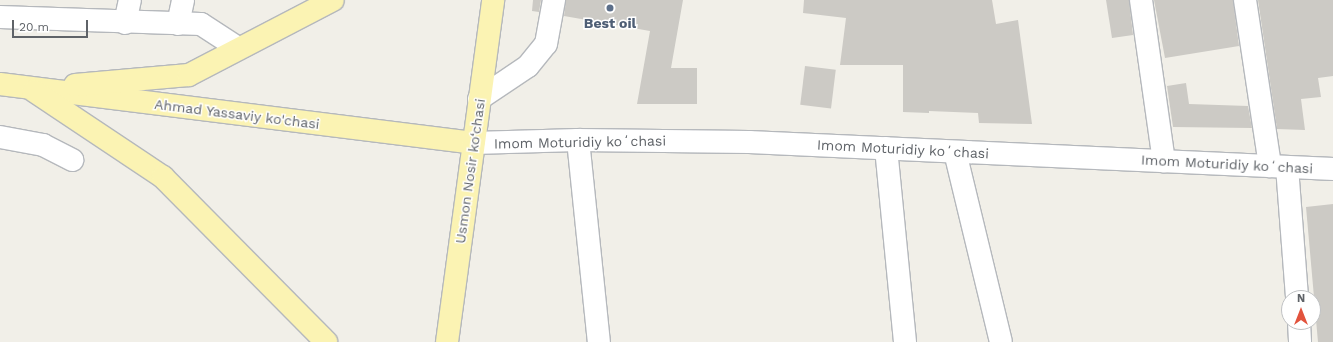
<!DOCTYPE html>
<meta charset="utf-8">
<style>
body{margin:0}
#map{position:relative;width:1333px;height:342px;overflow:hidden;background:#f1efe8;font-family:"Work Sans",sans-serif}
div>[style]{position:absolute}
.building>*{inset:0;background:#cccac5;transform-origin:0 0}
.roads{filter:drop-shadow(1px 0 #b5b8bc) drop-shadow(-1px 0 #b5b8bc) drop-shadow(0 1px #b5b8bc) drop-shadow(0 -1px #b5b8bc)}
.minor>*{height:22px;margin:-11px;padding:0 11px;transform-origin:11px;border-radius:11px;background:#fff}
.major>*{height:22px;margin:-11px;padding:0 11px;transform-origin:11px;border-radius:11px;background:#fbf3b3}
.dots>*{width:11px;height:11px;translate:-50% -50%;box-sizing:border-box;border:2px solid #fff;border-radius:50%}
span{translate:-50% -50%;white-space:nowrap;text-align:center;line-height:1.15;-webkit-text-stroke:3px #fff;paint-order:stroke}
.service-label{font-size:14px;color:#4e5e75;font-weight:700}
.street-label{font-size:14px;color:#5f6368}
.north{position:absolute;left:1281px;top:290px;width:40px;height:40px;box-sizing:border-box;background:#fff;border:1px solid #bfc1c3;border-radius:50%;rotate:0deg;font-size:11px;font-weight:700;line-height:16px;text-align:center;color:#5f6368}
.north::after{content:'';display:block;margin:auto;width:14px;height:18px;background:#e2533d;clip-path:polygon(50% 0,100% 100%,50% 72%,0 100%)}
.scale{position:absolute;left:12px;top:20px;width:76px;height:18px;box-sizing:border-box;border:2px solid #5f6368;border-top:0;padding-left:5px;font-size:12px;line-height:14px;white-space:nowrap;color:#5f6368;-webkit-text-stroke:3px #fff;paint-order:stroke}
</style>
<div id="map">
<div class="building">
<i style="clip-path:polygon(533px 0,541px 0,539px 12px,532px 11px)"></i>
<i style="clip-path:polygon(566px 0,683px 0,671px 68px,697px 68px,697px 104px,637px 104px,650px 31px,564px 16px)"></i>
<i style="clip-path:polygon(804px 0,992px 0,996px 24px,1018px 20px,1032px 124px,979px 123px,978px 113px,929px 111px,929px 113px,903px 112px,903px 65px,840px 65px,846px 18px,803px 13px)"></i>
<i style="clip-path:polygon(1106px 0,1129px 0,1133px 35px,1112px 38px)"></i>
<i style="clip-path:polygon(1154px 0,1233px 0,1239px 46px,1165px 58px)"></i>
<i style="clip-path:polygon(1258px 0,1333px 0,1333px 76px,1318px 78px,1321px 97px,1301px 99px,1305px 130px,1277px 129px)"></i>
<i style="left:805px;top:66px;width:31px;height:39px;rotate:7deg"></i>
<i style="clip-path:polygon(1186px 83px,1189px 104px,1248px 106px,1252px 128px,1173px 127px,1167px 86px)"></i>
<i style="clip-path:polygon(1333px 204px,1333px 342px,1318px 342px,1306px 207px)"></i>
</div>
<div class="roads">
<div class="minor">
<i style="left:1141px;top:0;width:163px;rotate:81.9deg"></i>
<i style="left:1245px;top:0;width:168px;rotate:81.4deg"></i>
<i style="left:0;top:17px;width:201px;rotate:2deg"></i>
<i style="left:201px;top:24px;width:44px;rotate:33deg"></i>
<i style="left:125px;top:23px;width:24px;rotate:-78deg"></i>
<i style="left:178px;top:24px;width:25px;rotate:-78deg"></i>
<i style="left:479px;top:99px;width:59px;rotate:-34deg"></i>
<i style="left:528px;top:66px;width:28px;rotate:-51deg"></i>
<i style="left:546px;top:44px;width:45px;rotate:-79.7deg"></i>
<i style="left:0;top:137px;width:44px;rotate:10.5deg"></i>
<i style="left:43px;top:145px;width:33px;rotate:27deg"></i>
<i style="left:578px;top:140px;width:203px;rotate:84.1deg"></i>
<i style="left:473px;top:143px;width:105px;rotate:-1.6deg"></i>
<i style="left:578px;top:140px;width:171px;rotate:0.7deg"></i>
<i style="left:749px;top:142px;width:585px;rotate:2.65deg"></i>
<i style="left:886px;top:148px;width:195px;rotate:84.4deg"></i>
<i style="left:955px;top:152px;width:195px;rotate:76.4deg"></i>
<i style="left:1287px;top:167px;width:131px;rotate:85.6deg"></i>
<i style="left:1299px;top:322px;width:20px;rotate:87deg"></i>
</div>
<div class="major">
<i style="left:0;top:84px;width:477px;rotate:7.1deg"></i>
<i style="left:75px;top:85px;width:114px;rotate:-5deg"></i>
<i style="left:189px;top:75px;width:162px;rotate:-27.5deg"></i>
<i style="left:34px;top:91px;width:155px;rotate:33.7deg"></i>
<i style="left:163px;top:177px;width:232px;rotate:45.3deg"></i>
<i style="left:447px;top:342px;width:345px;rotate:-82.3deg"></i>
</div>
</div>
<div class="dots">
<i style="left:610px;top:8px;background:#5c6f8a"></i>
</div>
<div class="service-label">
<span style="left:610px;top:23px">Best oil</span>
</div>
<div class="street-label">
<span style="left:237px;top:114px;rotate:7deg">Ahmad Yassaviy ko'chasi</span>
<span style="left:580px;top:142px;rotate:-1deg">Imom Moturidiy koʻchasi</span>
<span style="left:903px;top:149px;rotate:3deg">Imom Moturidiy koʻchasi</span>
<span style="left:1227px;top:164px;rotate:3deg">Imom Moturidiy koʻchasi</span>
<span style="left:470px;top:171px;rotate:-82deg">Usmon Nosir ko‘chasi</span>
</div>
<div class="north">N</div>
<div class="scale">20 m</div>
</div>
